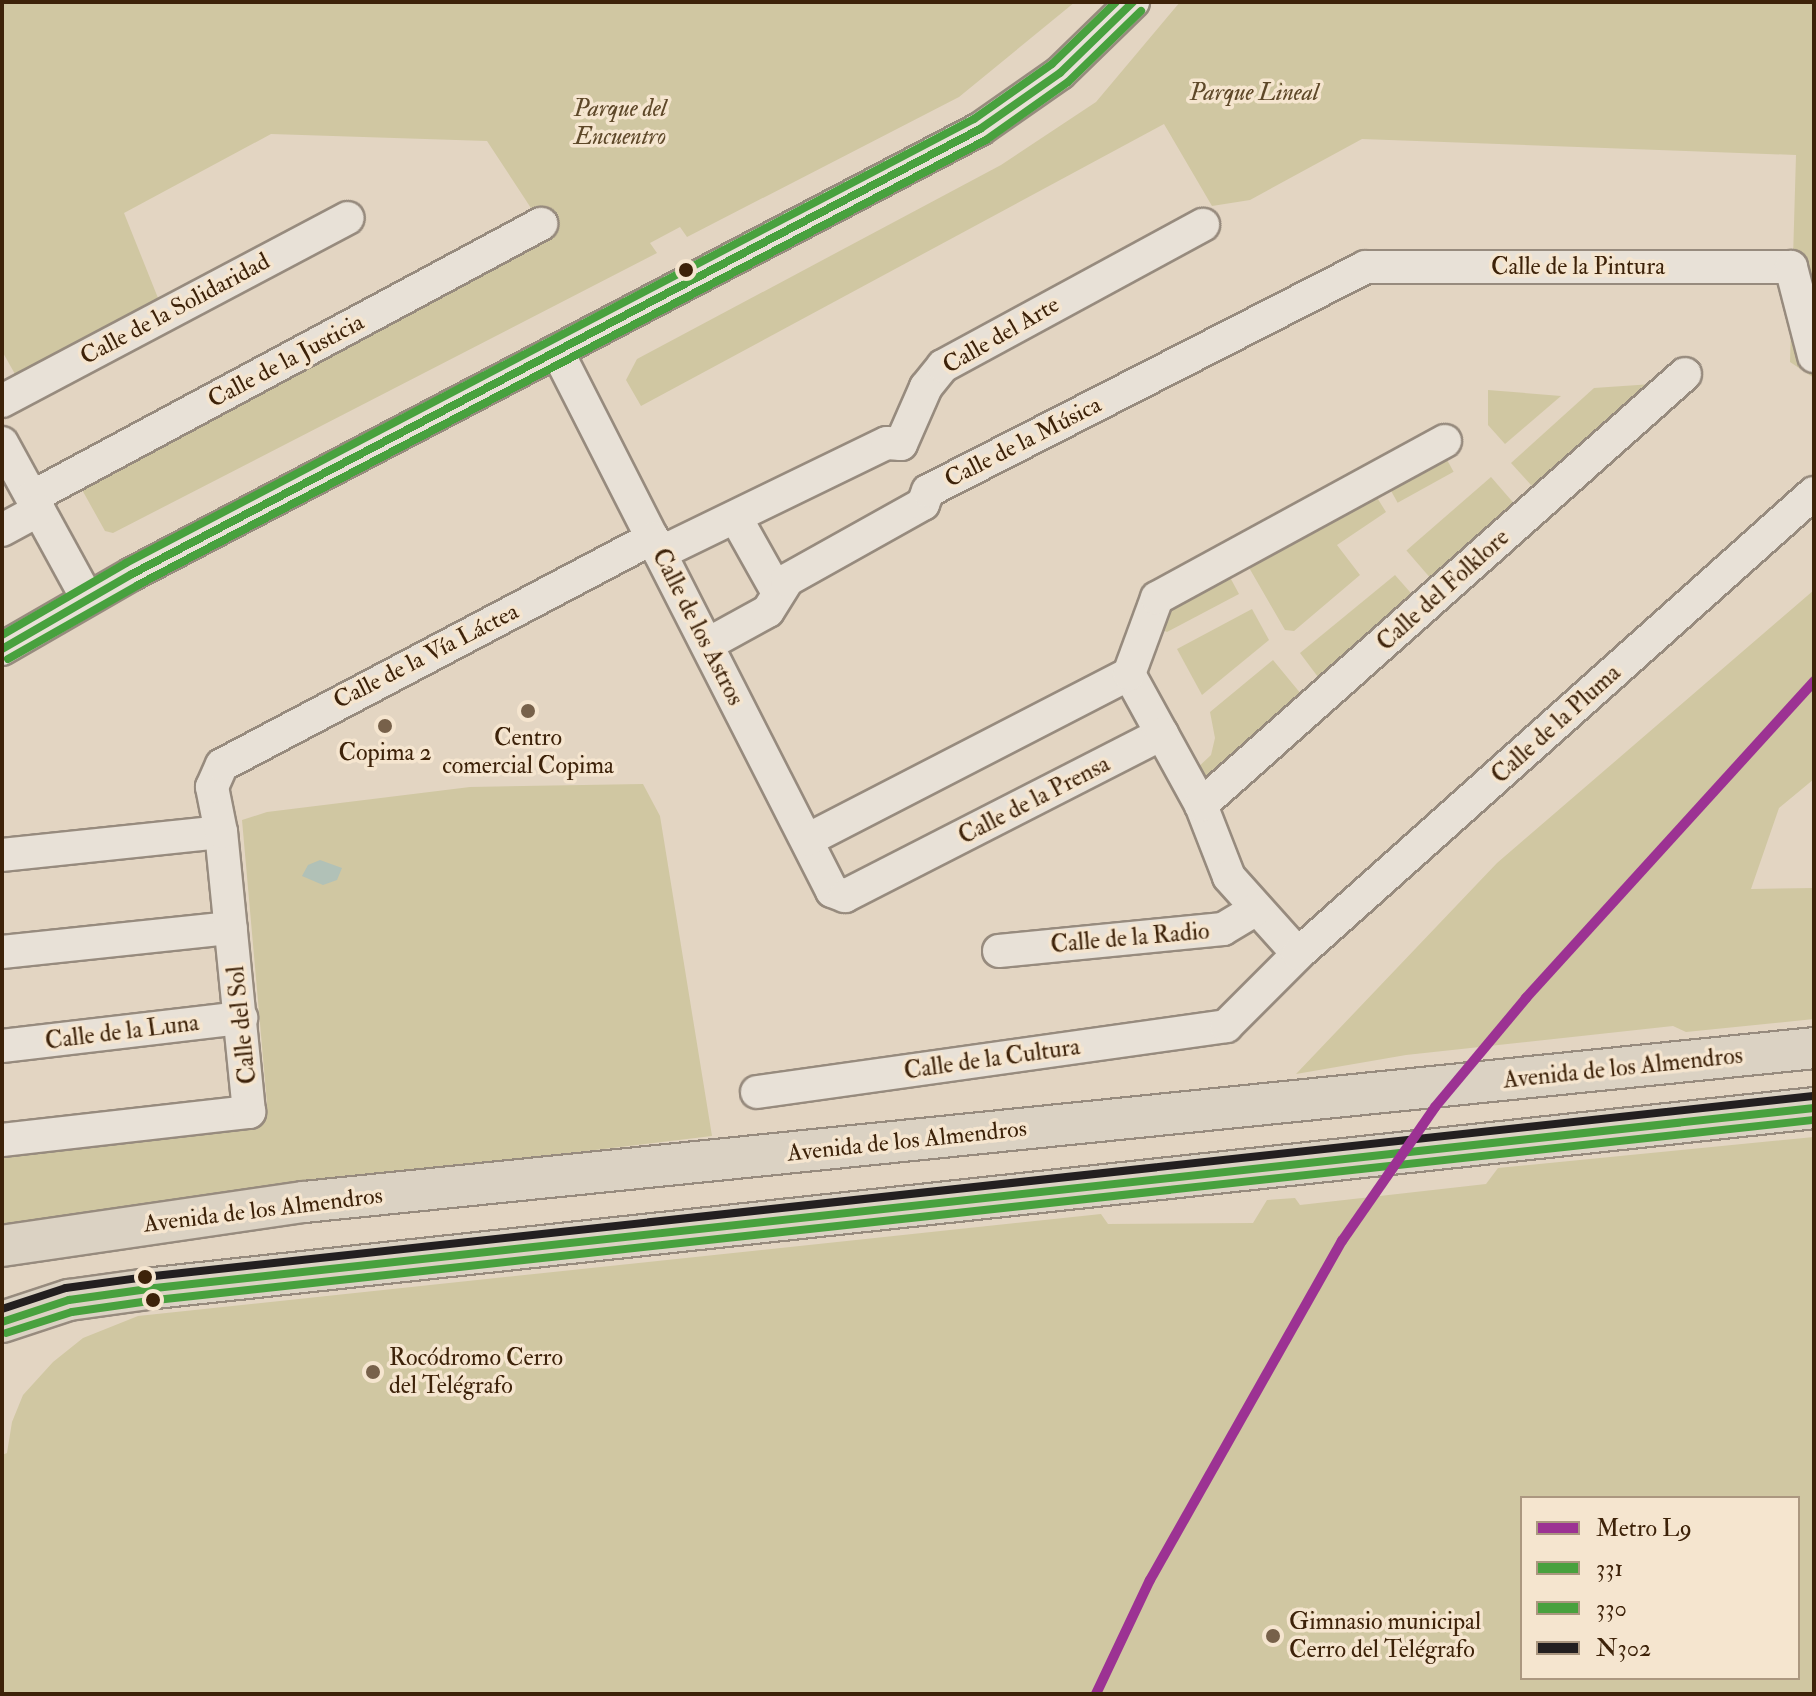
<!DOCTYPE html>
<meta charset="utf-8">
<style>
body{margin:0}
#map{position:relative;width:1816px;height:1696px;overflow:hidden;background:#e3d5c2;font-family:"IM FELL Double Pica",serif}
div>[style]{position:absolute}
.green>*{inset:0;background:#d0c7a2;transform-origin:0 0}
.water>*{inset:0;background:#b1c1b7}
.roads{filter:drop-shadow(2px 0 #978b7e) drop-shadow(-2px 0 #978b7e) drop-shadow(0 2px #978b7e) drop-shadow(0 -2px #978b7e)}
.minor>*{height:32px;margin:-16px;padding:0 16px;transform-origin:16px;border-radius:16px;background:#e8e1d7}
.major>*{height:40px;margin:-20px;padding:0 20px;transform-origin:20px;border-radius:20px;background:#dbd2c3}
.bus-1>*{height:8px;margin:-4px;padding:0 4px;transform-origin:4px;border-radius:4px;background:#48a13e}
.bus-2>*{height:8px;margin:-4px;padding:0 4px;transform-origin:4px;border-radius:4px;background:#48a13e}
.bus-3>*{height:8px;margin:-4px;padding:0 4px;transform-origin:4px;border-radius:4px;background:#231f20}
.bus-4>*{height:8px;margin:-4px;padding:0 4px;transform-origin:4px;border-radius:4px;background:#48a13e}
.metro-1>*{height:10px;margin:-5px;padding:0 5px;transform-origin:5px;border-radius:5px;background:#9c3293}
.dots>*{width:22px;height:22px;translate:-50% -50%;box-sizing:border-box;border:4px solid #f5e5cf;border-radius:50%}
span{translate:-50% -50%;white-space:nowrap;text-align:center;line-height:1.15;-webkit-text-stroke:7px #f5e5cf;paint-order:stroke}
.park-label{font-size:24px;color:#5e4829;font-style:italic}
.street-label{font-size:24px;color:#3d2209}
.poi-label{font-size:24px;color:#3d2209}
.left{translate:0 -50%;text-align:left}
.frame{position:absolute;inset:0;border:4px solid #3d2209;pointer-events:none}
.legend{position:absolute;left:1520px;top:1496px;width:280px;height:184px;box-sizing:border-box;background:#f5e5cf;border:2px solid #ab9780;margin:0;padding:10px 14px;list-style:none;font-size:24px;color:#3d2209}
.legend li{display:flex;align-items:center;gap:16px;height:40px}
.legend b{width:40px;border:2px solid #ab9780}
</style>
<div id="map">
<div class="green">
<i style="clip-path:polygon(2px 2px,1075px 2px,959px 97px,687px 237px,680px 227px,650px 243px,657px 253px,113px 533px,105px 531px,76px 479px,546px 231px,487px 141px,271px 134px,124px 213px,160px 303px,20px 383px,2px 351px)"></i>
<i style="clip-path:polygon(1180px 2px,1814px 2px,1814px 378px,1790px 362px,1796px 155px,1362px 139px,1250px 200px,1212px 206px,1164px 124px,641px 406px,626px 380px,637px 359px,1001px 165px,1096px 102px)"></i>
<i style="clip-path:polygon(1667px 383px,1540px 495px,1511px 463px,1594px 388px)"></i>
<i style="clip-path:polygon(1488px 390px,1561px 396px,1505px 444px,1488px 425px)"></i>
<i style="left:1441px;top:449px;width:26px;height:64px;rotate:61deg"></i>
<i style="left:1491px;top:477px;width:46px;height:112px;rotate:49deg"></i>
<i style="clip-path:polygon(1371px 488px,1386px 512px,1337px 545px,1360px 575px,1294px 631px,1285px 630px,1244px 559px)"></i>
<i style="clip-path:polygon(1225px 568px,1239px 594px,1167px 632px,1153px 626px,1163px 601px)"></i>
<i style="clip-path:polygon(1395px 575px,1417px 600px,1324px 685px,1300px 653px)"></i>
<i style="clip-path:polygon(1814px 590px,1814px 779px,1779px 808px,1751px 889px,1814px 888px,1814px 1019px,1686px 1032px,1673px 1026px,1406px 1055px,1296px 1074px,1497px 863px)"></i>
<i style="clip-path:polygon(1252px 609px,1269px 640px,1202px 695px,1177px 649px)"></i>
<i style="clip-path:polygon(1273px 660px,1306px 700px,1206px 786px,1194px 771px,1211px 755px,1215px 738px,1210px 712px)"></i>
<i style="clip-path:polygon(643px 784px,660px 816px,712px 1136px,228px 1194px,2px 1229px,2px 1152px,263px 1119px,267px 1103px,242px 820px,267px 812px,470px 787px)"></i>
<i style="clip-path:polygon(evenodd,1814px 1137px,1814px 1694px,2px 1694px,2px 1455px,7px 1453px,12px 1422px,23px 1395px,53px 1362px,83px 1338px,138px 1316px,1101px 1214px,1108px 1224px,1253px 1223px,1267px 1200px,1295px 1198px,1300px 1205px,1486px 1184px,1498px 1168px,1814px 1137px,1522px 1498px,1798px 1498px,1798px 1678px,1522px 1678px,1522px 1498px)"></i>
</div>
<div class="water">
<i style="clip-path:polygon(320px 860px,342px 868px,337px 880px,323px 885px,302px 876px,308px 865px)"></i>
</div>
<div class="roads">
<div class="minor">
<i style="left:557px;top:351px;width:606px;rotate:63.01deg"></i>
<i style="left:832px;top:891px;width:14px;rotate:21deg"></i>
<i style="left:845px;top:896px;width:356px;rotate:-27.1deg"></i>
<i style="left:1162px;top:734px;width:68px;rotate:-118.8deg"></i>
<i style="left:1129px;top:674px;width:361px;rotate:152.7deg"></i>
<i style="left:2px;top:401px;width:391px;rotate:-27.9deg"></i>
<i style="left:2px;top:443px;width:177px;rotate:61.3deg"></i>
<i style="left:901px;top:444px;width:62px;rotate:-66.3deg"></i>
<i style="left:926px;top:387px;width:27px;rotate:-51deg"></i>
<i style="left:943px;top:366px;width:296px;rotate:-28.5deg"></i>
<i style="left:32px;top:497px;width:578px;rotate:-28.21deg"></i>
<i style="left:736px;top:518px;width:84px;rotate:60.7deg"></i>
<i style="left:2px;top:530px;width:42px;rotate:-28.4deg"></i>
<i style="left:660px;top:553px;width:252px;rotate:-25.9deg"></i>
<i style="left:887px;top:443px;width:14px;rotate:4deg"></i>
<i style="left:708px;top:644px;width:68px;rotate:-28.8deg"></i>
<i style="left:768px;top:611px;width:36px;rotate:-58deg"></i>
<i style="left:787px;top:580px;width:156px;rotate:-29.2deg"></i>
<i style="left:923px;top:504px;width:14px;rotate:-69deg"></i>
<i style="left:928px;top:491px;width:491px;rotate:-27.1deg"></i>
<i style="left:1365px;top:267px;width:426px"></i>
<i style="left:1791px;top:267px;width:92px;rotate:75.5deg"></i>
<i style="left:2px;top:649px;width:150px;rotate:-30deg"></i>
<i style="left:132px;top:574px;width:958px;rotate:-27.69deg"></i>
<i style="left:980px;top:129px;width:98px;rotate:-35deg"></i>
<i style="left:1060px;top:73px;width:102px;rotate:-44.2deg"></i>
<i style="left:1129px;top:674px;width:81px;rotate:-69.8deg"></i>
<i style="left:1157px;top:598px;width:328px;rotate:-28.6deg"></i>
<i style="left:1162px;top:734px;width:81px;rotate:61.2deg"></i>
<i style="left:1201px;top:805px;width:77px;rotate:68.7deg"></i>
<i style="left:1229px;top:877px;width:103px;rotate:48.1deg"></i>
<i style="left:1201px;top:805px;width:648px;rotate:-41.68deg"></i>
<i style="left:2px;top:855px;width:220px;rotate:-6deg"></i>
<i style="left:999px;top:951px;width:225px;rotate:-5.6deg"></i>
<i style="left:1223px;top:929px;width:37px;rotate:-31deg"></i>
<i style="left:2px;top:952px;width:230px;rotate:-6deg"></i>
<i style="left:2px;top:1046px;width:241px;rotate:-6.7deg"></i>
<i style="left:757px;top:1092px;width:474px;rotate:-8deg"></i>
<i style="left:1226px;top:1026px;width:102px;rotate:-45deg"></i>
<i style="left:1298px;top:954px;width:692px;rotate:-41.78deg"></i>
<i style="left:2px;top:1140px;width:249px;rotate:-6.5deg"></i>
<i style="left:249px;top:1112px;width:281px;rotate:-95.7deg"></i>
<i style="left:221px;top:832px;width:46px;rotate:-101.3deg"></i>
<i style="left:212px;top:787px;width:24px;rotate:-66deg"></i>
<i style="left:222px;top:765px;width:487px;rotate:-27.8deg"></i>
</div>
<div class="major">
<i style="left:2px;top:1246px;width:305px;rotate:-8.3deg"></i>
<i style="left:304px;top:1202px;width:1518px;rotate:-5.82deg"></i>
<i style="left:2px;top:1322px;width:71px;rotate:-18.2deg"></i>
<i style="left:69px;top:1300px;width:87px;rotate:-7.9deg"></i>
<i style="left:155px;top:1288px;width:1669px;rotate:-6.19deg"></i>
</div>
</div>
<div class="bus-1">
<i style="left:2px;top:649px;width:150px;rotate:-30deg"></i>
<i style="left:132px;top:574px;width:958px;rotate:-27.69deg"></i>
<i style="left:980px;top:129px;width:98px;rotate:-35deg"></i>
<i style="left:1060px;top:73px;width:102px;rotate:-44.2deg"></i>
<i style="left:2px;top:1322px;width:71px;rotate:-18.2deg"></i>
<i style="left:69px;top:1300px;width:87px;rotate:-7.9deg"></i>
<i style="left:155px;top:1288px;width:1669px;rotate:-6.19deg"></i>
</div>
<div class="bus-2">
<i style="left:8px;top:659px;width:150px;rotate:-29.6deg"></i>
<i style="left:138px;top:585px;width:958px;rotate:-27.69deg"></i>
<i style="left:986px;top:140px;width:100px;rotate:-35.3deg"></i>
<i style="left:1068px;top:82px;width:102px;rotate:-44.2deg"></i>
<i style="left:6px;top:1333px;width:69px;rotate:-17.7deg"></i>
<i style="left:72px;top:1312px;width:85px;rotate:-8.1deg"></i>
<i style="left:156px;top:1300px;width:1668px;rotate:-6.2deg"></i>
</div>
<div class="bus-3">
<i style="left:2px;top:1309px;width:67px;rotate:-18.2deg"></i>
<i style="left:66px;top:1288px;width:89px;rotate:-7.8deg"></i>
<i style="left:154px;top:1276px;width:1669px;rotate:-6.19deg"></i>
</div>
<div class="bus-4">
<i style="left:2px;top:635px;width:143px;rotate:-30.1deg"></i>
<i style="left:126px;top:563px;width:957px;rotate:-27.64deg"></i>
<i style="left:974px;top:119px;width:95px;rotate:-35.2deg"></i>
<i style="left:1052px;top:64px;width:89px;rotate:-44.1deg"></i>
</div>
<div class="metro-1">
<i style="left:1096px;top:1694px;width:126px;rotate:-64.7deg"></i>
<i style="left:1150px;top:1580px;width:390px;rotate:-60.5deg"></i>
<i style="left:1342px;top:1241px;width:163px;rotate:-55.2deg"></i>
<i style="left:1435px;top:1107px;width:142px;rotate:-50.1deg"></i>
<i style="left:1526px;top:998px;width:428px;rotate:-47.7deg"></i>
</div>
<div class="dots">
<i style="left:686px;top:270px;background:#3d2209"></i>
<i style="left:528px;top:711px;background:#77614a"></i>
<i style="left:385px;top:726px;background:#77614a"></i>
<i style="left:145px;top:1277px;background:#3d2209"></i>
<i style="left:153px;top:1300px;background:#3d2209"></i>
<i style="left:373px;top:1372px;background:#77614a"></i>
<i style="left:1273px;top:1636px;background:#77614a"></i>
</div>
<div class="park-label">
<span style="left:1254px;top:93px">Parque Lineal</span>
<span style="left:620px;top:123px">Parque del<br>Encuentro</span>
</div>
<div class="street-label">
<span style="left:1578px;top:267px">Calle de la Pintura</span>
<span style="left:175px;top:309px;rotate:-28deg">Calle de la Solidaridad</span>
<span style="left:1001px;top:335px;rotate:-30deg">Calle del Arte</span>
<span style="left:286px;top:361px;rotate:-28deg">Calle de la Justicia</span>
<span style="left:1023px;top:442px;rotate:-27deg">Calle de la Música</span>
<span style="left:1443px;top:590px;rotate:-42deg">Calle del Folklore</span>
<span style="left:698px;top:627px;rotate:63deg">Calle de los Astros</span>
<span style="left:426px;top:656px;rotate:-27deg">Calle de la Vía Láctea</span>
<span style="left:1556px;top:724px;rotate:-42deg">Calle de la Pluma</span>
<span style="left:1034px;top:800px;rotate:-27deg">Calle de la Prensa</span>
<span style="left:1130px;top:938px;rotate:-5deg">Calle de la Radio</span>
<span style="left:242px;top:1025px;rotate:-96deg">Calle del Sol</span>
<span style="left:122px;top:1032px;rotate:-7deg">Calle de la Luna</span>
<span style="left:992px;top:1059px;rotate:-8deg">Calle de la Cultura</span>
<span style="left:1623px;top:1068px;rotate:-6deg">Avenida de los Almendros</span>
<span style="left:907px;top:1141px;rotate:-6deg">Avenida de los Almendros</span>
<span style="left:263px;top:1210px;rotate:-7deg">Avenida de los Almendros</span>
</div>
<div class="poi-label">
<span style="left:528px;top:752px">Centro<br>comercial Copima</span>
<span style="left:385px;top:753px">Copima 2</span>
<span class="left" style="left:389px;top:1372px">Rocódromo Cerro<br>del Telégrafo</span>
<span class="left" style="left:1289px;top:1636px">Gimnasio municipal<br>Cerro del Telégrafo</span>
</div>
<div class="frame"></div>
<ul class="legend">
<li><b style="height:10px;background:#9c3293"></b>Metro L9</li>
<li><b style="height:10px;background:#48a13e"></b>331</li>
<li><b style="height:10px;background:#48a13e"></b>330</li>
<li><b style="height:10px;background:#231f20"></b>N302</li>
</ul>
</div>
